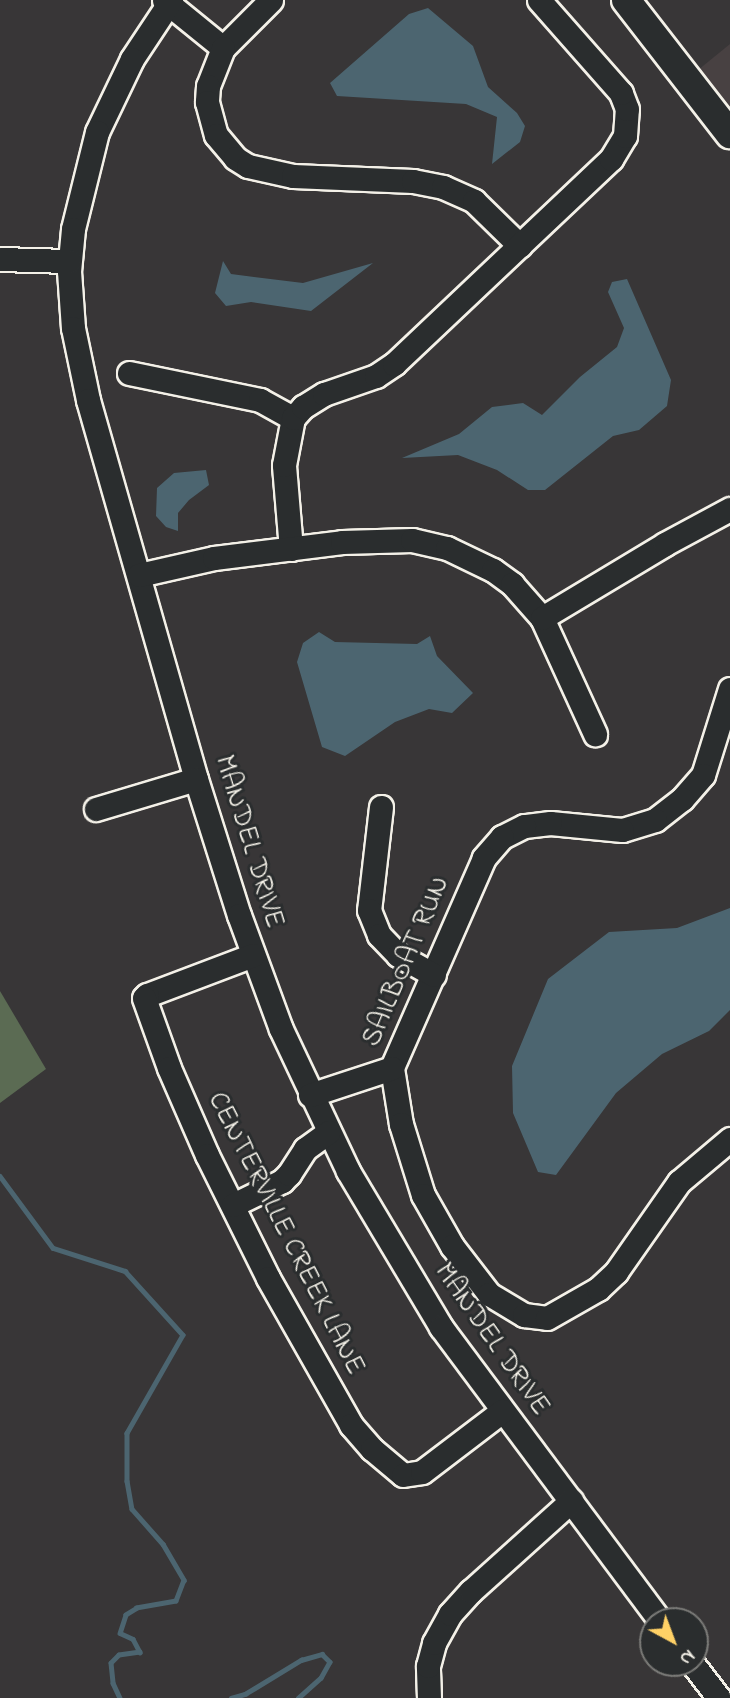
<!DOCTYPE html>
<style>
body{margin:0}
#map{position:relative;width:730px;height:1698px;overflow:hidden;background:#383637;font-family:"Indie Flower",sans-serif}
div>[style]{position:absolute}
.built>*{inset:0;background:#484142}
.green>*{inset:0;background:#5b6b53}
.water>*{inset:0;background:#4c6570}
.stream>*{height:4.5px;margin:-2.25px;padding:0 2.25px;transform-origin:2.25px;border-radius:2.25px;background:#4c6570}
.roads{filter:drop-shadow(2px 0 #f4f1e8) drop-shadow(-2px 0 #f4f1e8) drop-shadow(0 2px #f4f1e8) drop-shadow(0 -2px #f4f1e8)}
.minor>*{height:23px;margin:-11.5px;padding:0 11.5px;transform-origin:11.5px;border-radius:11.5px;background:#2a2d2e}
.major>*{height:28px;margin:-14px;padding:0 14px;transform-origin:14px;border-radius:14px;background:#2a2d2e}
span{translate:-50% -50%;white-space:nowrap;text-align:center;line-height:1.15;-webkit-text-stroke:6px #2a2d2e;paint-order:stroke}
.street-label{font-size:28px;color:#f4f1e8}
.north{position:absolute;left:639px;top:1607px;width:70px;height:70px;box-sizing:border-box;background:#2a2d2e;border:2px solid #7b7b78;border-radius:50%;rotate:139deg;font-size:19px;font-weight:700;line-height:28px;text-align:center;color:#f4f1e8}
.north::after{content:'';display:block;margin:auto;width:24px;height:32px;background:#ffd166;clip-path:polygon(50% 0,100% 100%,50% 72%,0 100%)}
</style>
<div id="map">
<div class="built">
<i style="clip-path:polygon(730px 44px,730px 135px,687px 79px)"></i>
</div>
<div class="green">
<i style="clip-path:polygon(0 991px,46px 1069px,0 1103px)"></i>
</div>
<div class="water">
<i style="clip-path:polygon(428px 8px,473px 46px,488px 87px,517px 113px,525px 126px,520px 142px,492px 164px,497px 117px,466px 104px,337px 96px,330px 83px,409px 14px)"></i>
<i style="clip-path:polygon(223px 261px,231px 274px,303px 283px,373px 263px,311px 311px,251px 302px,226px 306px,215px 293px)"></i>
<i style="clip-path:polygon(627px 279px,671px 380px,667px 406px,639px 430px,613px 436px,545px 490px,528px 490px,497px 470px,458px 455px,402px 458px,459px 434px,492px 407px,523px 403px,542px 415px,580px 377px,617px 347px,624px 328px,608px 292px,612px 282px)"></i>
<i style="clip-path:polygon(206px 470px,209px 485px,189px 500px,178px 513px,178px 531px,166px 527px,156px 516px,157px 488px,174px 473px)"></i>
<i style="clip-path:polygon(319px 632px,335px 642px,417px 644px,430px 636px,437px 656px,473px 693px,452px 713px,429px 709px,395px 722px,345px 756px,322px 747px,297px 662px,303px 643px)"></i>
<i style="clip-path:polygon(730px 908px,730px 1010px,709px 1031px,662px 1054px,616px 1093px,556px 1175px,538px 1172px,513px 1113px,512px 1066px,548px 979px,609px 932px,677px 928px)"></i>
</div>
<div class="stream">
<i style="left:0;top:1176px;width:89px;rotate:53.6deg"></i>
<i style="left:53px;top:1248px;width:76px;rotate:17.7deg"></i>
<i style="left:125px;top:1271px;width:86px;rotate:47.8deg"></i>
<i style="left:183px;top:1335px;width:113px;rotate:119.7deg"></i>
<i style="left:127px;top:1433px;width:48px;rotate:90deg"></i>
<i style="left:127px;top:1481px;width:28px;rotate:80deg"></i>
<i style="left:132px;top:1509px;width:47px;rotate:48.5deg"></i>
<i style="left:163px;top:1544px;width:42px;rotate:59.7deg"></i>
<i style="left:184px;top:1580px;width:22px;rotate:111deg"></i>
<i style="left:176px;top:1601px;width:40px;rotate:170deg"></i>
<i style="left:137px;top:1608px;width:13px;rotate:148deg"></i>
<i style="left:126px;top:1615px;width:19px;rotate:108deg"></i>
<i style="left:120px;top:1633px;width:14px;rotate:25deg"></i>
<i style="left:133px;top:1639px;width:15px;rotate:62deg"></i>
<i style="left:140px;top:1652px;width:21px;rotate:172deg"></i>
<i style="left:119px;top:1655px;width:11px;rotate:135deg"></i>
<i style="left:111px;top:1663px;width:20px;rotate:84deg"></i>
<i style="left:113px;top:1683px;width:17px;rotate:65deg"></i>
<i style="left:231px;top:1698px;width:15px;rotate:-16deg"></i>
<i style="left:245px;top:1694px;width:66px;rotate:-31.3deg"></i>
<i style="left:301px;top:1660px;width:22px;rotate:-16deg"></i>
<i style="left:322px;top:1654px;width:11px;rotate:45deg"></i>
<i style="left:330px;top:1662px;width:18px;rotate:119deg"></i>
<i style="left:321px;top:1678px;width:30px;rotate:138deg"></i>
</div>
<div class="roads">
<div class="minor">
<i style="left:164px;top:0;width:76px;rotate:39.1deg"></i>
<i style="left:171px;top:0;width:71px;rotate:123.5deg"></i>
<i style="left:132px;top:59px;width:81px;rotate:115.6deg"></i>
<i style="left:97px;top:132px;width:100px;rotate:103.9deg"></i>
<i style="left:73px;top:229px;width:42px;rotate:95.4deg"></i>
<i style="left:69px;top:271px;width:57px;rotate:86deg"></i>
<i style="left:73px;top:328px;width:74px;rotate:78.2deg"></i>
<i style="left:88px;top:400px;width:394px;rotate:74.1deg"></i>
<i style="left:196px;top:779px;width:143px;rotate:72.5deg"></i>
<i style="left:239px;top:915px;width:121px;rotate:69.8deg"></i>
<i style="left:281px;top:1029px;width:157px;rotate:64.7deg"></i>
<i style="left:348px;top:1171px;width:182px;rotate:59.2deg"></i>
<i style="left:441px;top:1327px;width:367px;rotate:53.3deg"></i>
<i style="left:271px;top:0;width:68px;rotate:135deg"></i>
<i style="left:223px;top:48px;width:41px;rotate:111.5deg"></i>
<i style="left:208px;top:86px;width:16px;rotate:94deg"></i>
<i style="left:207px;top:102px;width:34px;rotate:75deg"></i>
<i style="left:216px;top:135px;width:30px;rotate:50deg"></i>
<i style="left:235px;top:158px;width:15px;rotate:32deg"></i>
<i style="left:248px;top:166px;width:46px;rotate:12.5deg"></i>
<i style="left:293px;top:176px;width:120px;rotate:2.4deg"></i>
<i style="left:413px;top:181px;width:31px;rotate:11deg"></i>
<i style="left:443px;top:187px;width:34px;rotate:24deg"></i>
<i style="left:474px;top:201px;width:64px;rotate:44.4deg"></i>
<i style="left:0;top:259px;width:69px;rotate:1.7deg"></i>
<i style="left:129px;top:373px;width:134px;rotate:11.6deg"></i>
<i style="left:260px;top:400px;width:38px;rotate:29deg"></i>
<i style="left:291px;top:549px;width:84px;rotate:-94.8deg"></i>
<i style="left:284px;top:465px;width:48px;rotate:-79.2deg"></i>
<i style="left:293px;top:418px;width:15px;rotate:-48deg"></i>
<i style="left:303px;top:407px;width:25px;rotate:-32deg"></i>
<i style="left:324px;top:394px;width:55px;rotate:-19.1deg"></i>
<i style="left:376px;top:376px;width:22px;rotate:-34deg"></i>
<i style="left:394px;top:364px;width:299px;rotate:-43.4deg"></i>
<i style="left:611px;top:159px;width:27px;rotate:-59deg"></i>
<i style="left:625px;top:136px;width:27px;rotate:-86deg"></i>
<i style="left:627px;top:109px;width:17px;rotate:-111deg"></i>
<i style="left:621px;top:93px;width:124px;rotate:-131.4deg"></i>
<i style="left:139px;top:575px;width:77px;rotate:-12.8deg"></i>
<i style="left:214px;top:558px;width:129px;rotate:-7.1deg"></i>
<i style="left:342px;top:542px;width:70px;rotate:-1.6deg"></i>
<i style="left:412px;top:540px;width:36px;rotate:13deg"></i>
<i style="left:447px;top:548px;width:51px;rotate:25.6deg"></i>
<i style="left:493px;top:570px;width:24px;rotate:36deg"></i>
<i style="left:512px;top:584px;width:45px;rotate:48.6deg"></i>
<i style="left:542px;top:618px;width:128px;rotate:65.4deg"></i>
<i style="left:542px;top:618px;width:144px;rotate:-31deg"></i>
<i style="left:665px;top:544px;width:74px;rotate:-28.3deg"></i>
<i style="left:730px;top:689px;width:90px;rotate:107.4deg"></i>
<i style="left:703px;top:775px;width:32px;rotate:131deg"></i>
<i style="left:682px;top:799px;width:34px;rotate:142deg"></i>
<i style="left:655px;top:820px;width:34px;rotate:163deg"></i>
<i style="left:622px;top:830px;width:72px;rotate:-174.4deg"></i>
<i style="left:550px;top:823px;width:26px;rotate:173deg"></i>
<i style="left:524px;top:826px;width:25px;rotate:153deg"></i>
<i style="left:502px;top:837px;width:28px;rotate:131deg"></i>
<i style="left:484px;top:858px;width:229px;rotate:113.7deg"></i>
<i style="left:392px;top:1068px;width:57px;rotate:80.9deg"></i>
<i style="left:401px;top:1124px;width:74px;rotate:72.8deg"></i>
<i style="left:423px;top:1195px;width:59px;rotate:60.4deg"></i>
<i style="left:452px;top:1246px;width:61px;rotate:52.4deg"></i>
<i style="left:489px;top:1294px;width:41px;rotate:31deg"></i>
<i style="left:524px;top:1315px;width:23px;rotate:7deg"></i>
<i style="left:547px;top:1318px;width:59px;rotate:-29.6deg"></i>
<i style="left:598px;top:1289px;width:25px;rotate:-43deg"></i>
<i style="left:616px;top:1272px;width:110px;rotate:-55deg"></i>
<i style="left:679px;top:1182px;width:67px;rotate:-40.1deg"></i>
<i style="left:381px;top:807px;width:104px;rotate:96.6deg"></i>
<i style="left:369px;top:910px;width:27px;rotate:68deg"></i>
<i style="left:379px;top:935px;width:28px;rotate:46deg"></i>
<i style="left:398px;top:955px;width:41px;rotate:29.1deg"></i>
<i style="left:96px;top:809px;width:104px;rotate:-16.7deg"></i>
<i style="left:253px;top:955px;width:113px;rotate:159.3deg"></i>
<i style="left:147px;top:995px;width:4px;rotate:135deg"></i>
<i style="left:144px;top:998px;width:74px;rotate:70.3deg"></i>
<i style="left:169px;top:1068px;width:95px;rotate:66.4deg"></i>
<i style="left:207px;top:1155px;width:137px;rotate:63.6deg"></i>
<i style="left:268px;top:1278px;width:169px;rotate:60.5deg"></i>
<i style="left:351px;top:1425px;width:32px;rotate:49deg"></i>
<i style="left:372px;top:1449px;width:40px;rotate:40deg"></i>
<i style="left:403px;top:1475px;width:19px;rotate:-9deg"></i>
<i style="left:422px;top:1472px;width:101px;rotate:-37.3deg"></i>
<i style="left:310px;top:1095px;width:86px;rotate:-18.2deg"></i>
<i style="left:233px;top:1205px;width:55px;rotate:-26.1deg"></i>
<i style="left:282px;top:1181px;width:10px;rotate:-45deg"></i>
<i style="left:289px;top:1174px;width:30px;rotate:-57deg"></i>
<i style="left:305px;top:1149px;width:29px;rotate:-36deg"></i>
<i style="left:692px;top:1663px;width:44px;rotate:52.4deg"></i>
<i style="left:429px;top:1698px;width:32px;rotate:-92deg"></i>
<i style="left:428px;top:1666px;width:24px;rotate:-75deg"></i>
<i style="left:434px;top:1643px;width:33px;rotate:-61deg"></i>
<i style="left:450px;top:1614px;width:31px;rotate:-48deg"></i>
<i style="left:471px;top:1591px;width:135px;rotate:-42deg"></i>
</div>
<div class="major">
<i style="left:626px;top:0;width:170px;rotate:52.2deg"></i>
</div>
</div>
<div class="street-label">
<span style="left:248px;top:842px;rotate:73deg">MANDEL DRIVE</span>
<span style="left:407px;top:962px;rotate:-67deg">SAILBOAT RUN</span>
<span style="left:285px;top:1234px;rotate:63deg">CENTERVILLE CREEK LANE</span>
<span style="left:491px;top:1340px;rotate:55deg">MANDEL DRIVE</span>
</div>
<div class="north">N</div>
</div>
